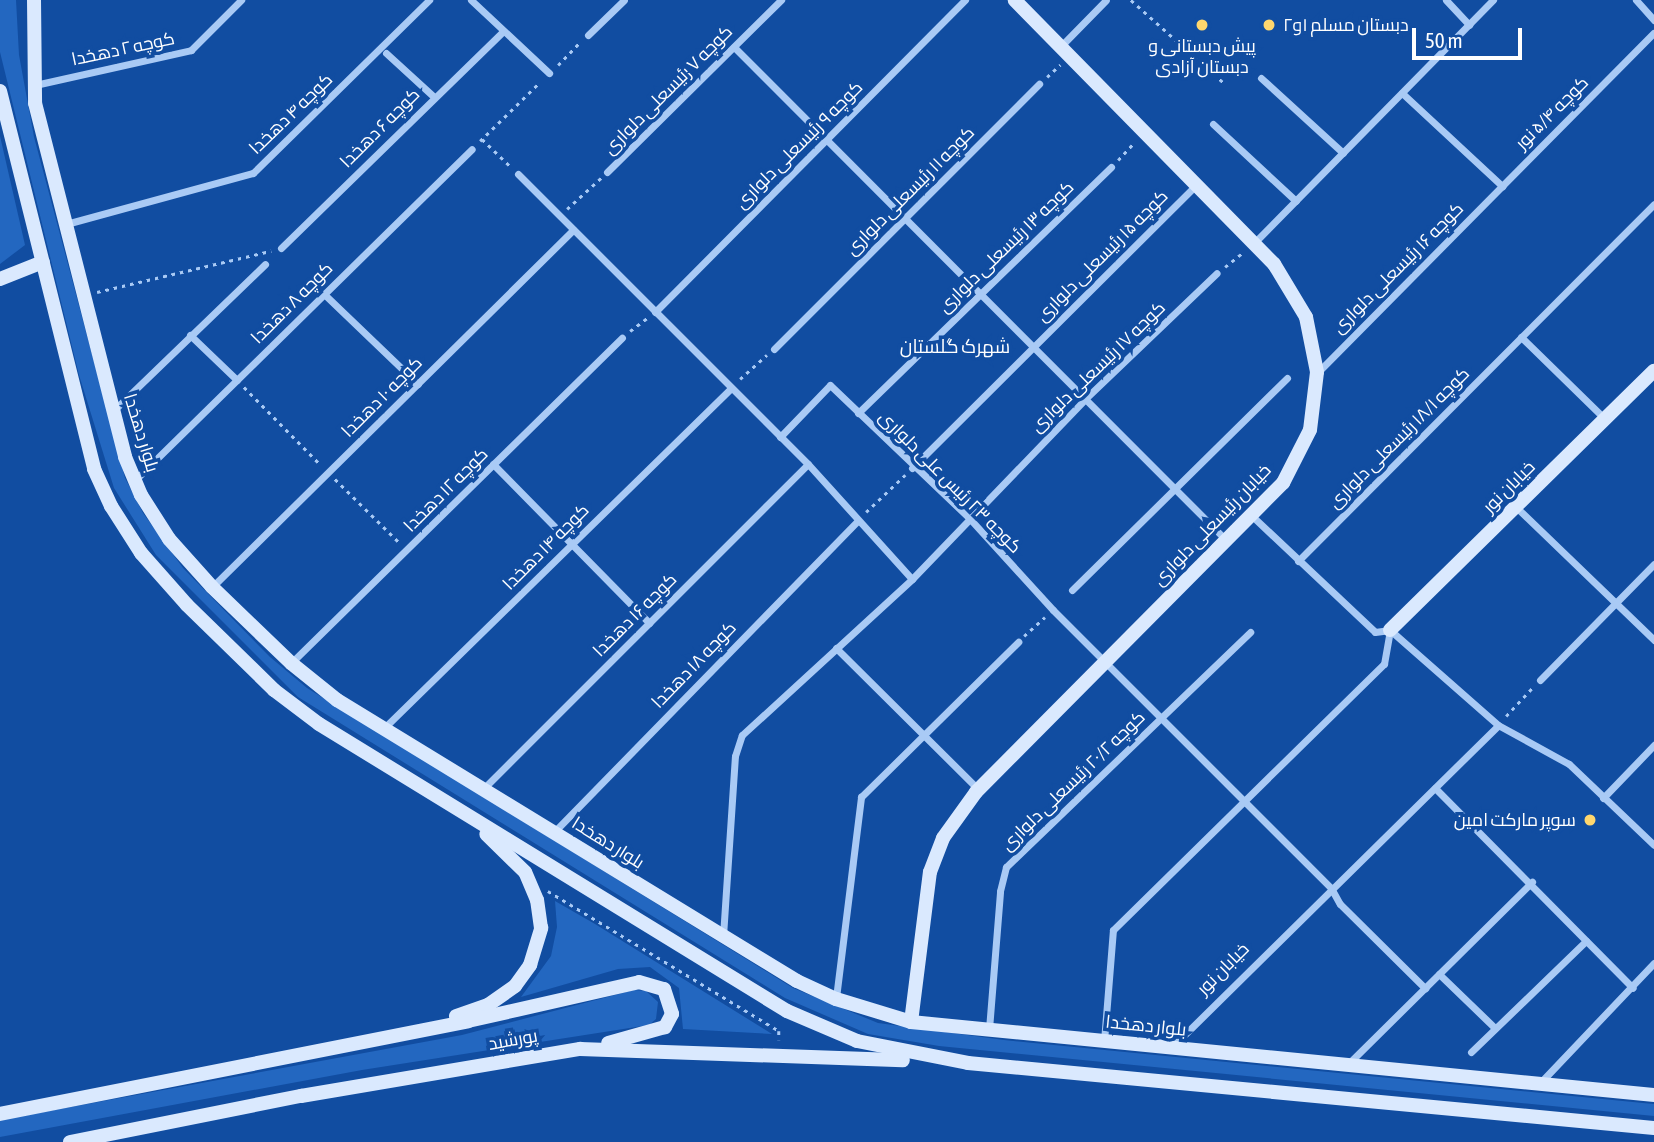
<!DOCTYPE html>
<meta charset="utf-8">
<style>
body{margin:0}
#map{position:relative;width:1654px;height:1142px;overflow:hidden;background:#114da1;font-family:"Asap Condensed",Cairo,sans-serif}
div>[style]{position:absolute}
.green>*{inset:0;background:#2367c0}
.path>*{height:2.5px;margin-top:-1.25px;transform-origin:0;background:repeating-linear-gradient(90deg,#a9caf5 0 3.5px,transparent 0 8.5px)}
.street>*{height:7px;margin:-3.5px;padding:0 3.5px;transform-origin:3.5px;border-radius:3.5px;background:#a9caf5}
.secondary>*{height:14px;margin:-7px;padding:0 7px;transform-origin:7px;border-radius:7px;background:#dae9fe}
.dots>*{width:19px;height:19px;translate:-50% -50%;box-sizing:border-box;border:4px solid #114da1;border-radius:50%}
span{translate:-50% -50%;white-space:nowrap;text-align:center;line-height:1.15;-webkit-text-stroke:7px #114da1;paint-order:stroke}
.poi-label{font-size:18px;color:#fff}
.left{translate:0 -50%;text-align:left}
.right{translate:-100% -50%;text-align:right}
.street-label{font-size:18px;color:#fff}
.neighbourhood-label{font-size:19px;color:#fff}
.scale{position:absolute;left:1412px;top:28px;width:110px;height:32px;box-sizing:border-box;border:4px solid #fff;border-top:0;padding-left:9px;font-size:21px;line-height:24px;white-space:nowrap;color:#fff;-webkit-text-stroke:5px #114da1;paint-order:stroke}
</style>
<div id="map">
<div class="green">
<i style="clip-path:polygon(0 0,16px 0,19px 55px,34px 137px,125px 478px,143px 513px,183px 568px,270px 657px,307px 688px,793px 988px,878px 1023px,1004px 1040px,1643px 1103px,1654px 1104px,1654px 1116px,939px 1046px,868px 1034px,785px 998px,298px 697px,156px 555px,114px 488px,79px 375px,0 52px)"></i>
<i style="clip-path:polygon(0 136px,25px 245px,0 264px)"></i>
<i style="clip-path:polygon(555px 901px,595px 924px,772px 1034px,683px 1029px,679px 988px,650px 967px,618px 969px,521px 997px,551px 956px,557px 927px)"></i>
<i style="clip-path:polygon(634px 990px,646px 991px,658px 1002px,656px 1019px,649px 1025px,362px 1070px,0 1137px,0 1120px,462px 1035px)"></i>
</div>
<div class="path">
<i style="left:1131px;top:0;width:123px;rotate:41.7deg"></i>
<i style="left:558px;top:65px;width:32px;rotate:-46deg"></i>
<i style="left:1047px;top:77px;width:18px;rotate:-43deg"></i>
<i style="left:482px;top:139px;width:39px;rotate:44deg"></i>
<i style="left:480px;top:141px;width:84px;rotate:-44.5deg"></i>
<i style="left:1118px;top:160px;width:25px;rotate:-47deg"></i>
<i style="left:567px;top:209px;width:46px;rotate:-42.4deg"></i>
<i style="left:1225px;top:267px;width:22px;rotate:-39deg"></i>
<i style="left:97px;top:292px;width:179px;rotate:-13.3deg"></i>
<i style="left:630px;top:331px;width:21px;rotate:-37deg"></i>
<i style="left:740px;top:379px;width:36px;rotate:-42deg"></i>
<i style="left:244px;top:387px;width:108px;rotate:45.4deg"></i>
<i style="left:335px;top:479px;width:91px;rotate:44.6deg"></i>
<i style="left:866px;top:512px;width:54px;rotate:-43.5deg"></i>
<i style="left:1024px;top:636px;width:28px;rotate:-42deg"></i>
<i style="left:1506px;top:716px;width:40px;rotate:-47deg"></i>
<i style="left:548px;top:891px;width:270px;rotate:31.2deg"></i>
<i style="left:779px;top:1031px;width:9px;rotate:90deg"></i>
</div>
<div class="street">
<i style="left:471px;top:0;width:107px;rotate:43.1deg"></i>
<i style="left:1446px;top:0;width:34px;rotate:47deg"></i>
<i style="left:1636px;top:0;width:27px;rotate:48deg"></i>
<i style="left:588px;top:35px;width:50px;rotate:-44.2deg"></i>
<i style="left:1061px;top:46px;width:64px;rotate:-45.6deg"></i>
<i style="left:734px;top:47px;width:697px;rotate:45.06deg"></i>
<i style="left:386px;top:53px;width:65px;rotate:42.5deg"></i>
<i style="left:1261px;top:78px;width:111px;rotate:42.4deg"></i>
<i style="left:35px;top:85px;width:160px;rotate:-12.6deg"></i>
<i style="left:191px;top:50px;width:71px;rotate:-45deg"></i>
<i style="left:1402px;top:93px;width:137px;rotate:42.9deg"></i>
<i style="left:1213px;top:124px;width:113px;rotate:42.9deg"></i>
<i style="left:607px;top:172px;width:245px;rotate:-44.7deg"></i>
<i style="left:518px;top:174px;width:410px;rotate:45deg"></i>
<i style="left:808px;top:464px;width:155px;rotate:47.9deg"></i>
<i style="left:66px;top:224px;width:194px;rotate:-15.3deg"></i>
<i style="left:253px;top:173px;width:247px;rotate:-44.5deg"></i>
<i style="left:1254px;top:243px;width:341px;rotate:-45.5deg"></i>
<i style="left:281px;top:248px;width:310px;rotate:-44.3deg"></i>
<i style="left:324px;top:294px;width:130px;rotate:43.8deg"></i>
<i style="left:655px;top:312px;width:440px;rotate:-45.2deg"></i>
<i style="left:190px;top:335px;width:65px;rotate:43.8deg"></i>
<i style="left:1521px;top:337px;width:117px;rotate:44.3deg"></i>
<i style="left:774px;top:349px;width:375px;rotate:-45deg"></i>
<i style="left:1318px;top:372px;width:477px;rotate:-45.3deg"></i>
<i style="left:114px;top:410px;width:210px;rotate:-44deg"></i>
<i style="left:858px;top:413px;width:353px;rotate:-44.2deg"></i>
<i style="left:780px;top:437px;width:72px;rotate:-46.1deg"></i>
<i style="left:830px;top:385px;width:194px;rotate:43.7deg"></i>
<i style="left:970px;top:519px;width:123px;rotate:47.6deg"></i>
<i style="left:1053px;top:610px;width:393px;rotate:45deg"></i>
<i style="left:1331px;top:888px;width:18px;rotate:61deg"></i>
<i style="left:1340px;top:904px;width:120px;rotate:44.7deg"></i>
<i style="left:493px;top:464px;width:223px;rotate:45.5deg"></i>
<i style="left:912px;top:468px;width:401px;rotate:-44.9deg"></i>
<i style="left:135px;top:480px;width:472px;rotate:-44.5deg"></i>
<i style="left:1516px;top:507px;width:192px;rotate:43.9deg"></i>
<i style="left:1251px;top:515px;width:170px;rotate:43.3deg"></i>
<i style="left:1375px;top:632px;width:15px;rotate:-8deg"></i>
<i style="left:1298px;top:561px;width:504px;rotate:-45.08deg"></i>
<i style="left:212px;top:587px;width:508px;rotate:-44.68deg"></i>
<i style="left:1072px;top:590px;width:302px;rotate:-44.6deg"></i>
<i style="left:1390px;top:630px;width:144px;rotate:41.3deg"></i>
<i style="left:1498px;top:725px;width:81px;rotate:28.8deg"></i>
<i style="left:1569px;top:764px;width:117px;rotate:43.6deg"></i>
<i style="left:836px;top:648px;width:200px;rotate:44.8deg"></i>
<i style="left:291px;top:663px;width:464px;rotate:-44.5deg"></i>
<i style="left:1540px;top:680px;width:163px;rotate:-45.5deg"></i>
<i style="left:384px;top:728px;width:486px;rotate:-44.4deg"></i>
<i style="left:484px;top:788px;width:458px;rotate:-45deg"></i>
<i style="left:1435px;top:788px;width:281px;rotate:45.3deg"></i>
<i style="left:1603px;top:798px;width:74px;rotate:-46.1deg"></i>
<i style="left:554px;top:832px;width:434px;rotate:-45.7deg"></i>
<i style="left:723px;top:936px;width:180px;rotate:-86.2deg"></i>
<i style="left:735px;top:756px;width:22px;rotate:-72deg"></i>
<i style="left:742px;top:735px;width:231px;rotate:-42.5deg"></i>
<i style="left:912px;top:579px;width:250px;rotate:-46.1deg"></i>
<i style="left:1085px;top:399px;width:182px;rotate:-43.7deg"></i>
<i style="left:1439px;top:974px;width:78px;rotate:44deg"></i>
<i style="left:836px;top:998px;width:203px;rotate:-82.9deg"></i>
<i style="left:861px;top:797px;width:221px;rotate:-44.6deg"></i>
<i style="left:989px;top:1029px;width:138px;rotate:-85.4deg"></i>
<i style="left:1000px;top:891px;width:25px;rotate:-76deg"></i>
<i style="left:1006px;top:867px;width:339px;rotate:-43.9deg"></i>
<i style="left:1104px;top:1041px;width:111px;rotate:-85.4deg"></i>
<i style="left:1113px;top:930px;width:380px;rotate:-44.5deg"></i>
<i style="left:1384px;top:664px;width:35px;rotate:-80deg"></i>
<i style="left:1172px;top:1047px;width:458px;rotate:-44.6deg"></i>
<i style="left:1471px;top:1052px;width:160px;rotate:-44deg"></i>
<i style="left:1348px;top:1064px;width:259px;rotate:-44.7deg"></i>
<i style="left:1539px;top:1084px;width:167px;rotate:-46.5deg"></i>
</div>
<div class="secondary">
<i style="left:34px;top:0;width:103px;rotate:89.4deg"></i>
<i style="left:35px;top:103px;width:365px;rotate:75.7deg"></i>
<i style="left:125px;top:457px;width:41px;rotate:67.2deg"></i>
<i style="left:141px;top:495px;width:52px;rotate:57.5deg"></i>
<i style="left:169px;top:539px;width:64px;rotate:48.1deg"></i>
<i style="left:212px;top:587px;width:110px;rotate:43.9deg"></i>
<i style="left:291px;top:663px;width:59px;rotate:38.8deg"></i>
<i style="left:337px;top:700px;width:539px;rotate:31.42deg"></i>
<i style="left:797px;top:981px;width:43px;rotate:24.8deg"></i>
<i style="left:836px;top:999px;width:78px;rotate:17deg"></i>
<i style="left:911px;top:1022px;width:747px;rotate:5.61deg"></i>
<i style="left:0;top:91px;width:390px;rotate:76deg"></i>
<i style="left:94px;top:469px;width:41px;rotate:65.3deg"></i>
<i style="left:111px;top:506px;width:56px;rotate:57.4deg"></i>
<i style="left:141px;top:553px;width:69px;rotate:48.5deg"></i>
<i style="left:187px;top:605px;width:122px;rotate:44.3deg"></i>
<i style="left:274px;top:690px;width:56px;rotate:37.1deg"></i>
<i style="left:319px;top:724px;width:549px;rotate:31.52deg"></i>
<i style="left:787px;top:1011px;width:76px;rotate:23.2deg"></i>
<i style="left:857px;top:1041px;width:113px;rotate:11.2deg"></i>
<i style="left:968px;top:1063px;width:689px;rotate:5.41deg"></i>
<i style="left:0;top:279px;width:46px;rotate:-21.6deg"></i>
<i style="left:1390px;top:630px;width:370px;rotate:-44.5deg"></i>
<i style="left:456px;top:1016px;width:34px;rotate:-19deg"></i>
<i style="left:488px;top:1005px;width:33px;rotate:-35deg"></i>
<i style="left:515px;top:986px;width:26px;rotate:-54deg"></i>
<i style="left:530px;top:965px;width:39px;rotate:-73deg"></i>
<i style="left:541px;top:928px;width:28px;rotate:-98deg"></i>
<i style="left:537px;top:900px;width:30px;rotate:-113deg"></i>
<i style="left:525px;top:872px;width:54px;rotate:-135.7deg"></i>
<i style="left:911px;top:1022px;width:151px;rotate:-82.8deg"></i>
<i style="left:930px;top:872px;width:36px;rotate:-69deg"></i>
<i style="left:943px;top:838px;width:57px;rotate:-54.3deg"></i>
<i style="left:976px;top:792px;width:436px;rotate:-45.2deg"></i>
<i style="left:1283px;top:483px;width:59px;rotate:-63deg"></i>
<i style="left:1310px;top:430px;width:58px;rotate:-83.1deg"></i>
<i style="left:1317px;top:372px;width:56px;rotate:-101.3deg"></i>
<i style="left:1306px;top:317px;width:62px;rotate:-121.1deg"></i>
<i style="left:1274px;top:264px;width:370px;rotate:-134.5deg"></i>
<i style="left:0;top:1114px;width:477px;rotate:-11.2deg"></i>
<i style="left:468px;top:1021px;width:175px;rotate:-12.8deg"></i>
<i style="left:639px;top:982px;width:26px;rotate:16deg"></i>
<i style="left:664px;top:989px;width:26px;rotate:72deg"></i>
<i style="left:672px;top:1014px;width:15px;rotate:118deg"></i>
<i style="left:665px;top:1027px;width:59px;rotate:164.3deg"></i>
<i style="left:70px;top:1142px;width:236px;rotate:-11.3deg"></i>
<i style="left:301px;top:1096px;width:283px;rotate:-9.6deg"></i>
<i style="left:580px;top:1049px;width:323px;rotate:2deg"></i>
</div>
<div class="dots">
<i style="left:1202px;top:25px;background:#ffd76e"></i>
<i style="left:1269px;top:25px;background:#ffd76e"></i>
<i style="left:1590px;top:820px;background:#ffd76e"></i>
</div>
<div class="poi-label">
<span class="left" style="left:1283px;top:25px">دبستان مسلم ۱و۲</span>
<span style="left:1202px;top:57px">پیش دبستانی و<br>دبستان آزادی</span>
<span class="right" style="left:1576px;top:820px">سوپر مارکت امین</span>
</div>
<div class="street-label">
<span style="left:123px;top:49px;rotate:-12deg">کوچه ۲ دهخدا</span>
<span style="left:668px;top:90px;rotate:-45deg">کوچه ۷ رئیسعلی دلواری</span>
<span style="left:1552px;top:113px;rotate:-45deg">کوچه ۵/۴ نور</span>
<span style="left:291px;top:114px;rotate:-44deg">کوچه ۴ دهخدا</span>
<span style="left:380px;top:128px;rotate:-45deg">کوچه ۶ دهخدا</span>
<span style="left:799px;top:145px;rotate:-45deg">کوچه ۹ رئیسعلی دلواری</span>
<span style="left:910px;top:191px;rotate:-45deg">کوچه ۱۱ رئیسعلی دلواری</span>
<span style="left:1006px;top:247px;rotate:-44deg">کوچه ۱۳ رئیسعلی دلواری</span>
<span style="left:1102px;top:256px;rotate:-45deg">کوچه ۱۵ رئیسعلی دلواری</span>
<span style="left:1398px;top:268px;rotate:-45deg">کوچه ۱۶ رئیسعلی دلواری</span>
<span style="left:292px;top:303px;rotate:-45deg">کوچه ۸ دهخدا</span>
<span style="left:1098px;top:367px;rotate:-44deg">کوچه ۱۷ رئیسعلی دلواری</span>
<span style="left:382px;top:397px;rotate:-45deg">کوچه ۱۰ دهخدا</span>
<span style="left:141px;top:433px;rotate:73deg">بلوار دهخدا</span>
<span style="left:1399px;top:438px;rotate:-45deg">کوچه ۱۸/۱ رئیسعلی دلواری</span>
<span style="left:950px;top:482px;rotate:45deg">کوچه ۲۳ رئیس علی دلواری</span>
<span style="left:1509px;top:487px;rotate:-45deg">خیابان نور</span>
<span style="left:446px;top:490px;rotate:-45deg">کوچه ۱۲ دهخدا</span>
<span style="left:1212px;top:525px;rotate:-46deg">خیابان رئیسعلی دلواری</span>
<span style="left:546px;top:547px;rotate:-45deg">کوچه ۱۴ دهخدا</span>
<span style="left:635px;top:615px;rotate:-45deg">کوچه ۱۶ دهخدا</span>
<span style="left:694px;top:665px;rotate:-46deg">کوچه ۱۸ دهخدا</span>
<span style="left:1073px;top:781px;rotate:-44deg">کوچه ۲۰/۲ رئیسعلی دلواری</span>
<span style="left:608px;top:843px;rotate:32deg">بلوار دهخدا</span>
<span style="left:1223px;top:969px;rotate:-45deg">خیابان نور</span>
<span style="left:1146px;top:1026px;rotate:6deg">بلوار دهخدا</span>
<span style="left:513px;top:1040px;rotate:-10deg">پورشید</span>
</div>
<div class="neighbourhood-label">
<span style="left:955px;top:347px">شهرک گلستان</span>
</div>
<div class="scale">50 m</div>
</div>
